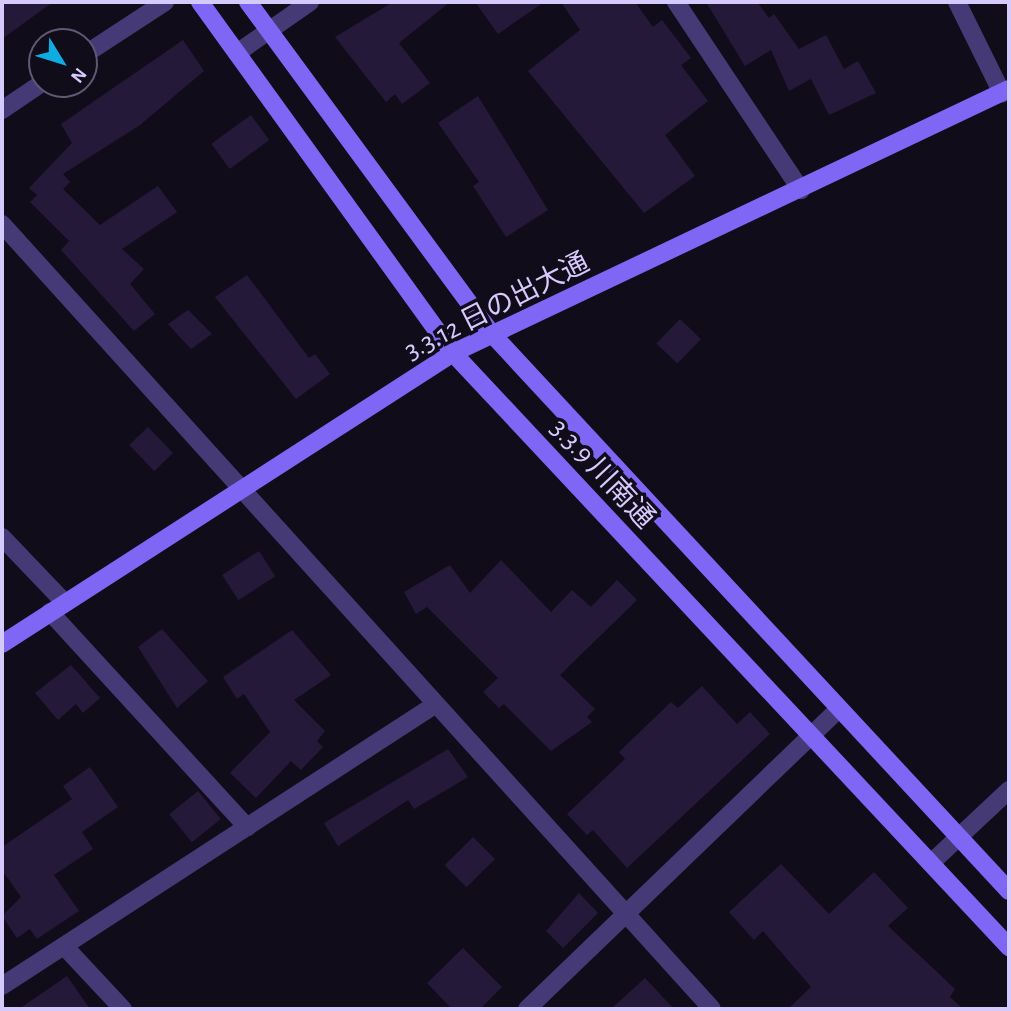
<!DOCTYPE html>
<meta charset="utf-8">
<style>
body{margin:0}
#map{position:relative;width:1011px;height:1011px;overflow:hidden;background:#110c1a;font-family:"Alegreya Sans","Noto Sans JP",sans-serif}
div>[style]{position:absolute}
.building>*{inset:0;background:#25193a;transform-origin:0 0}
.street>*{height:18px;margin:-9px;padding:0 9px;transform-origin:9px;border-radius:9px;background:#463a76}
.secondary>*{height:18px;margin:-9px;padding:0 9px;transform-origin:9px;border-radius:9px;background:#8066f5}
span{translate:-50% -50%;white-space:nowrap;text-align:center;line-height:1.15;-webkit-text-stroke:7px #110c1a;paint-order:stroke}
.street-label{font-size:28px;color:#d6c9fb}
.frame{position:absolute;inset:0;border:4px solid #d6c9fb;pointer-events:none}
.north{position:absolute;left:28px;top:28px;width:70px;height:70px;box-sizing:border-box;background:#110c1a;border:2px solid #605874;border-radius:50%;rotate:128deg;font-size:19px;font-weight:700;line-height:28px;text-align:center;color:#d6c9fb}
.north::after{content:'';display:block;margin:auto;width:24px;height:32px;background:#0face1;clip-path:polygon(50% 0,100% 100%,50% 72%,0 100%)}
</style>
<div id="map">
<div class="building">
<i style="clip-path:polygon(2px 2px,53px 2px,2px 39px)"></i>
<i style="clip-path:polygon(393px 2px,450px 2px,399px 43px,430px 83px,402px 104px,395px 94px,386px 102px,335px 37px)"></i>
<i style="clip-path:polygon(475px 2px,544px 2px,498px 34px)"></i>
<i style="clip-path:polygon(561px 2px,635px 2px,653px 27px,662px 20px,691px 58px,681px 65px,708px 101px,665px 135px,695px 176px,644px 213px,528px 71px,580px 30px)"></i>
<i style="clip-path:polygon(706px 2px,757px 2px,769px 18px,774px 14px,799px 49px,826px 35px,844px 69px,858px 61px,876px 93px,829px 115px,811px 79px,789px 91px,771px 50px,745px 66px)"></i>
<i style="clip-path:polygon(183px 40px,204px 71px,140px 125px,63px 174px,70px 182px,63px 189px,100px 225px,158px 186px,177px 212px,122px 249px,144px 269px,130px 284px,155px 314px,134px 331px,61px 250px,69px 241px,30px 202px,37px 195px,29px 188px,72px 143px,61px 124px)"></i>
<i style="clip-path:polygon(478px 96px,548px 210px,506px 237px,473px 186px,479px 182px,438px 123px)"></i>
<i style="left:251px;top:115px;width:31px;height:49px;rotate:54deg"></i>
<i style="clip-path:polygon(247px 275px,309px 358px,315px 354px,330px 374px,296px 399px,215px 297px)"></i>
<i style="clip-path:polygon(188px 310px,212px 334px,191px 349px,168px 324px)"></i>
<i style="left:680px;top:319px;width:29px;height:34px;rotate:44deg"></i>
<i style="left:148px;top:427px;width:36px;height:26px;rotate:46deg"></i>
<i style="left:259px;top:551px;width:30px;height:44px;rotate:57deg"></i>
<i style="clip-path:polygon(501px 560px,551px 612px,572px 590px,591px 607px,617px 580px,637px 600px,560px 675px,595px 709px,587px 717px,592px 722px,551px 751px,504px 704px,499px 708px,483px 692px,498px 678px,427px 607px,416px 614px,404px 592px,450px 565px,470px 593px)"></i>
<i style="clip-path:polygon(162px 629px,208px 681px,177px 708px,138px 647px)"></i>
<i style="clip-path:polygon(292px 630px,331px 675px,294px 700px,325px 731px,317px 741px,323px 747px,301px 770px,291px 761px,256px 798px,230px 773px,270px 732px,244px 694px,237px 699px,223px 677px)"></i>
<i style="clip-path:polygon(71px 665px,100px 698px,83px 713px,76px 704px,58px 720px,35px 693px)"></i>
<i style="clip-path:polygon(702px 686px,737px 724px,750px 712px,770px 734px,627px 868px,593px 830px,587px 835px,567px 814px,625px 759px,619px 752px,671px 702px,678px 708px)"></i>
<i style="clip-path:polygon(448px 749px,468px 777px,414px 809px,408px 800px,338px 846px,324px 823px)"></i>
<i style="clip-path:polygon(90px 767px,118px 807px,82px 832px,93px 849px,54px 875px,79px 911px,37px 939px,30px 929px,17px 938px,2px 916px,21px 897px,2px 870px,2px 847px,72px 799px,63px 786px)"></i>
<i style="left:198px;top:791px;width:36px;height:37px;rotate:51deg"></i>
<i style="left:473px;top:837px;width:31px;height:40px;rotate:45deg"></i>
<i style="clip-path:polygon(781px 864px,829px 914px,874px 872px,908px 908px,888px 926px,955px 989px,950px 997px,963px 1009px,788px 1009px,811px 987px,763px 931px,754px 940px,729px 912px)"></i>
<i style="clip-path:polygon(579px 893px,598px 913px,563px 948px,546px 931px)"></i>
<i style="clip-path:polygon(463px 948px,502px 987px,480px 1009px,452px 1009px,427px 983px)"></i>
<i style="clip-path:polygon(67px 976px,90px 1009px,19px 1009px)"></i>
<i style="clip-path:polygon(645px 978px,674px 1009px,611px 1009px)"></i>
</div>
<div class="street">
<i style="left:676px;top:2px;width:226px;rotate:56.4deg"></i>
<i style="left:957px;top:2px;width:102px;rotate:63.7deg"></i>
<i style="left:237px;top:53px;width:89px;rotate:-34.9deg"></i>
<i style="left:84px;top:55px;width:97px;rotate:-33.2deg"></i>
<i style="left:2px;top:110px;width:48px;rotate:-34deg"></i>
<i style="left:2px;top:224px;width:1058px;rotate:47.87deg"></i>
<i style="left:2px;top:537px;width:91px;rotate:46.3deg"></i>
<i style="left:50px;top:612px;width:292px;rotate:47.5deg"></i>
<i style="left:931px;top:863px;width:107px;rotate:-43.1deg"></i>
<i style="left:64px;top:946px;width:86px;rotate:46.9deg"></i>
<i style="left:2px;top:986px;width:514px;rotate:-33.01deg"></i>
<i style="left:527px;top:1009px;width:433px;rotate:-43.9deg"></i>
</div>
<div class="secondary">
<i style="left:200px;top:2px;width:433px;rotate:54.2deg"></i>
<i style="left:453px;top:353px;width:814px;rotate:46.89deg"></i>
<i style="left:248px;top:2px;width:412px;rotate:53.7deg"></i>
<i style="left:492px;top:334px;width:760px;rotate:47.13deg"></i>
<i style="left:2px;top:644px;width:537px;rotate:-32.83deg"></i>
<i style="left:453px;top:353px;width:615px;rotate:-25.4deg"></i>
</div>
<div class="street-label">
<span style="left:497px;top:307px;rotate:-27deg">3.3.12 日の出大通</span>
<span style="left:602px;top:474px;rotate:47deg">3.3.9 川南通</span>
</div>
<div class="frame"></div>
<div class="north">N</div>
</div>
